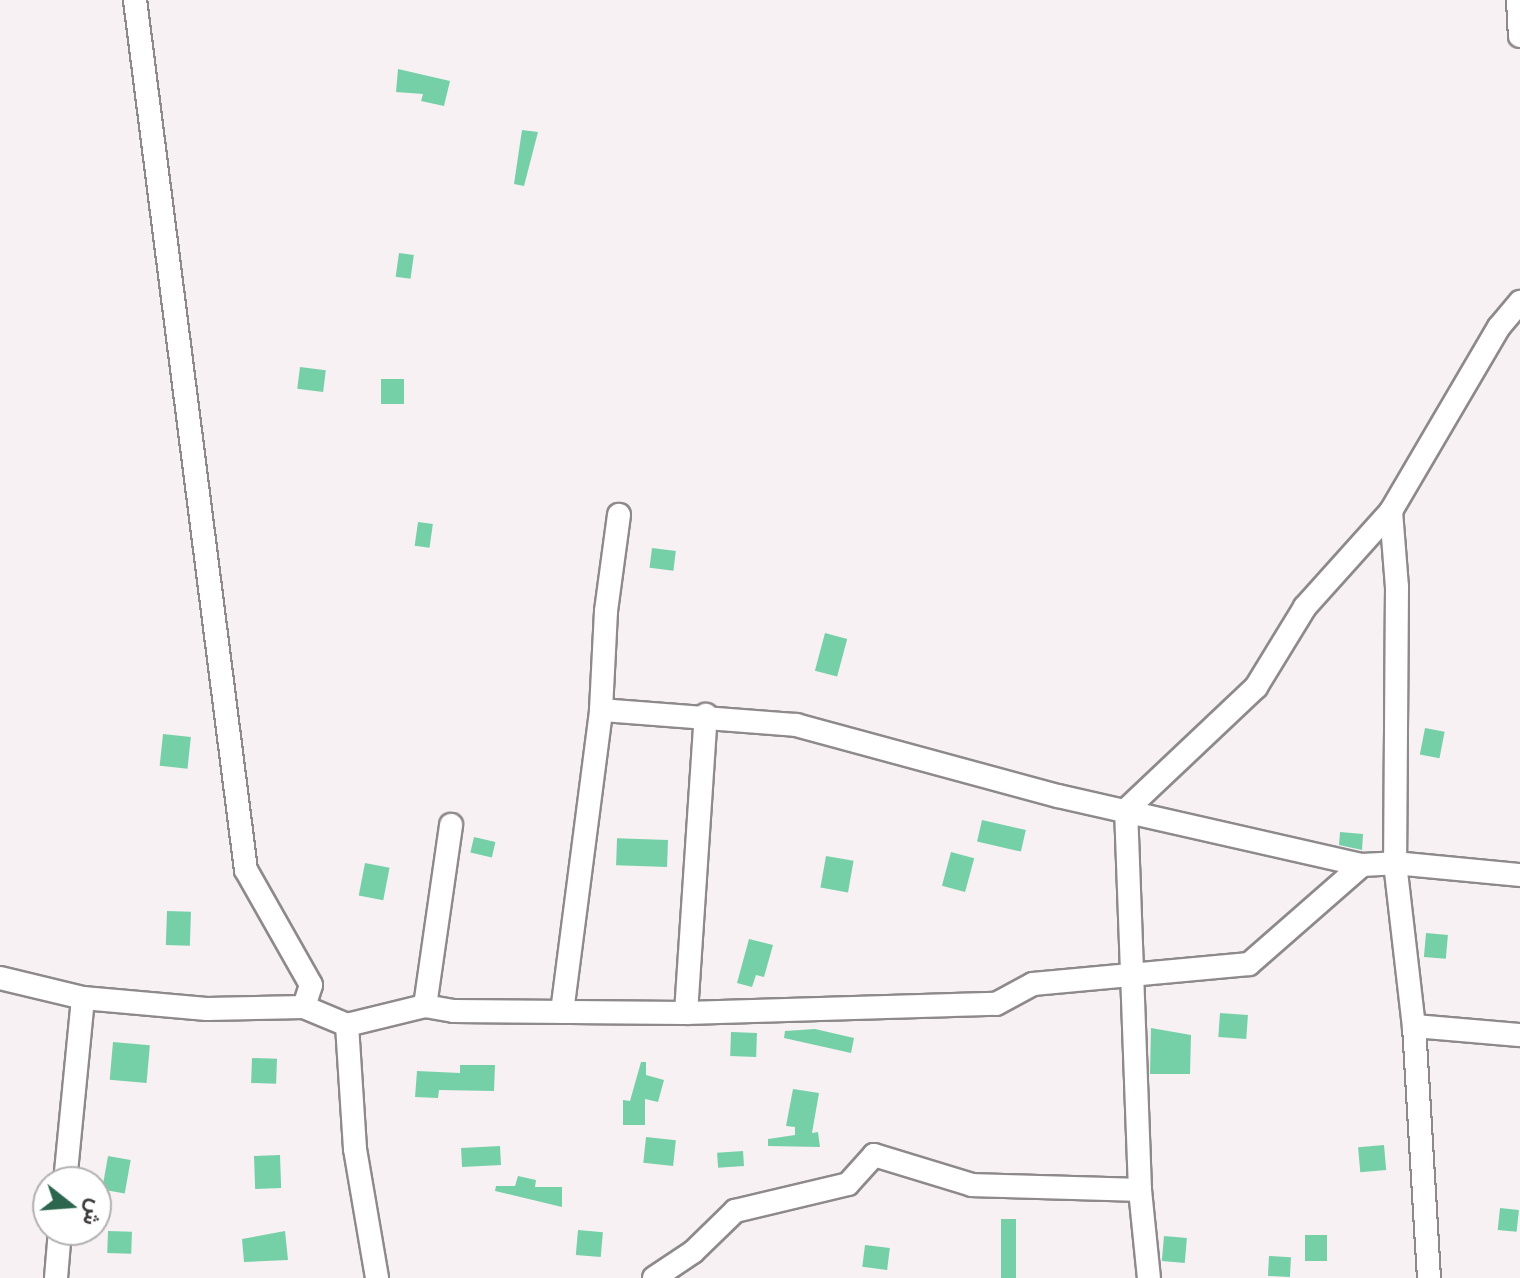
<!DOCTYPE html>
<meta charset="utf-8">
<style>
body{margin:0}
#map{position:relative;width:1520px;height:1278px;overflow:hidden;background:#f7f1f4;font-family:"Alegreya Sans",Vazirmatn,sans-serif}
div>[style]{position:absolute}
.building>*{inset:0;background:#75d0a8;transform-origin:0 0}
.roads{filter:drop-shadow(2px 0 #8e898c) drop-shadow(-2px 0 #8e898c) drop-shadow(0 2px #8e898c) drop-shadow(0 -2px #8e898c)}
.minor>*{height:22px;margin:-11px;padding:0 11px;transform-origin:11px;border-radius:11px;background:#fff}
span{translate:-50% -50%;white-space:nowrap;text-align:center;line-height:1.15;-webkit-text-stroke:8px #fff;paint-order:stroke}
.north{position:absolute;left:32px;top:1166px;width:80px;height:80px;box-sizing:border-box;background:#fff;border:2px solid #b2b1b1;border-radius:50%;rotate:107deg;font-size:22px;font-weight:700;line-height:32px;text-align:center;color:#3e3b3c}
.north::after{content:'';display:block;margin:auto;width:28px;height:36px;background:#2d664e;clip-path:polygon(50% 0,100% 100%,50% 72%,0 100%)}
</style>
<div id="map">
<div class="building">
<i style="clip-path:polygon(398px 69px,450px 81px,444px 106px,421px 101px,423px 94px,396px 92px)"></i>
<i style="clip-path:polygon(522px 130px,538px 132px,524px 186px,514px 184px)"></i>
<i style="left:399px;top:253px;width:15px;height:24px;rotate:8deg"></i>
<i style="left:300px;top:367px;width:26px;height:22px;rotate:7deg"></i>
<i style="left:381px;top:379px;width:23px;height:25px"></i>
<i style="left:418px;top:522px;width:15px;height:24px;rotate:8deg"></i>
<i style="left:652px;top:548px;width:24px;height:20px;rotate:7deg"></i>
<i style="left:825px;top:633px;width:23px;height:39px;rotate:15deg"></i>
<i style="left:1425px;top:728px;width:20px;height:27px;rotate:11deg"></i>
<i style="left:163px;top:734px;width:28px;height:32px;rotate:6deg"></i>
<i style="left:982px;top:820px;width:45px;height:22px;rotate:13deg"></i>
<i style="clip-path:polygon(1340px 832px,1363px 834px,1362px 850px,1339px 845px)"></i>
<i style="left:474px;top:837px;width:22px;height:16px;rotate:13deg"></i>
<i style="left:668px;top:840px;width:27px;height:51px;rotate:92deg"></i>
<i style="left:951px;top:852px;width:24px;height:35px;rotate:15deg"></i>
<i style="left:826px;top:856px;width:28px;height:32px;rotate:10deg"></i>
<i style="left:365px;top:863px;width:25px;height:33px;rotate:11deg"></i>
<i style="left:167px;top:911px;width:24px;height:34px;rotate:2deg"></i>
<i style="left:1426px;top:933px;width:22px;height:24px;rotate:5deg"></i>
<i style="clip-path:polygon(749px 939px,773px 945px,764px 977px,756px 975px,752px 987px,737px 983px)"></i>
<i style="left:1220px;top:1013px;width:28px;height:24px;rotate:4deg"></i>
<i style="clip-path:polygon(1151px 1028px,1191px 1035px,1190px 1074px,1150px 1074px)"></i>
<i style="clip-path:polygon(815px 1029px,854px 1038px,851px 1053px,784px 1038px,785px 1031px)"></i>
<i style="left:731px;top:1032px;width:26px;height:24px;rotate:2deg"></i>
<i style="left:113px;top:1042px;width:37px;height:38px;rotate:5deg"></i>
<i style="left:252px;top:1058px;width:25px;height:25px;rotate:2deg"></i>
<i style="clip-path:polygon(641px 1062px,646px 1062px,646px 1075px,664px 1080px,658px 1102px,645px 1099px,645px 1125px,623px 1125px,623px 1100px,630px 1101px)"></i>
<i style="clip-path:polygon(460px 1065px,495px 1065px,494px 1091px,439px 1090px,438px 1098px,415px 1097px,417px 1071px,460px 1073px)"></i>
<i style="clip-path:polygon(793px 1089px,819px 1093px,812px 1133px,818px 1132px,820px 1147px,768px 1146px,768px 1139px,795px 1135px,795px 1127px,786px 1126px)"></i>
<i style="left:646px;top:1137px;width:30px;height:26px;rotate:6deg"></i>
<i style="left:1384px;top:1145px;width:25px;height:26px;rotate:85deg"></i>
<i style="left:500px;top:1146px;width:19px;height:39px;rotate:87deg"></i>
<i style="left:743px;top:1151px;width:15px;height:26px;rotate:86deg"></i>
<i style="left:280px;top:1155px;width:33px;height:26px;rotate:88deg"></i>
<i style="left:108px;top:1156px;width:23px;height:34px;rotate:10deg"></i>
<i style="clip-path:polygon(518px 1176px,536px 1180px,535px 1187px,562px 1187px,562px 1207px,495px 1191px,496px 1186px,515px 1186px)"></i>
<i style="left:1500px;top:1208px;width:19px;height:22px;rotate:6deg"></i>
<i style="left:1001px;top:1219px;width:15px;height:59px"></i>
<i style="left:578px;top:1230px;width:25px;height:25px;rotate:5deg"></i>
<i style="left:108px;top:1231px;width:24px;height:22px;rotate:2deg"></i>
<i style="clip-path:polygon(285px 1231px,288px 1260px,244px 1262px,242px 1239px)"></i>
<i style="left:1327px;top:1235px;width:26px;height:22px;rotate:90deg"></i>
<i style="left:1164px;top:1236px;width:23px;height:25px;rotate:5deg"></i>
<i style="left:865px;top:1245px;width:25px;height:22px;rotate:7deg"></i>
<i style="left:1269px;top:1256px;width:22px;height:20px;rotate:3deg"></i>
</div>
<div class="roads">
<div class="minor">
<i style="left:135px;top:0;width:877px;rotate:82.73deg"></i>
<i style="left:246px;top:870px;width:132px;rotate:60.5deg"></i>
<i style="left:311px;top:985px;width:23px;rotate:108deg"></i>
<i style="left:1518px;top:0;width:36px;rotate:87deg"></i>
<i style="left:1391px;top:511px;width:76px;rotate:85.5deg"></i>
<i style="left:1397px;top:587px;width:276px;rotate:90.4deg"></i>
<i style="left:1395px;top:863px;width:164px;rotate:83.4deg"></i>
<i style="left:601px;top:710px;width:196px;rotate:4.4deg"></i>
<i style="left:796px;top:725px;width:271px;rotate:15.2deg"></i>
<i style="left:1058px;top:796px;width:312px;rotate:12.8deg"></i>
<i style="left:1362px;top:865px;width:33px;rotate:-3deg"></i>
<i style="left:1395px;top:863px;width:126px;rotate:5.5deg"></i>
<i style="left:0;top:978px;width:85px;rotate:13.5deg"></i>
<i style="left:83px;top:998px;width:124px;rotate:5.1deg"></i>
<i style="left:207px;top:1009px;width:97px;rotate:-1.2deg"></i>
<i style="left:304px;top:1007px;width:47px;rotate:22.7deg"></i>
<i style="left:347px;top:1025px;width:80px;rotate:-13.7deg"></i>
<i style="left:425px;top:1006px;width:29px;rotate:10deg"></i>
<i style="left:454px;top:1011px;width:232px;rotate:0.5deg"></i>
<i style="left:686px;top:1013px;width:310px;rotate:-1.7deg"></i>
<i style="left:996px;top:1004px;width:42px;rotate:-28.4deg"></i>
<i style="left:1033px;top:984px;width:217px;rotate:-5.3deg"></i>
<i style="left:1249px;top:964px;width:150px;rotate:-41.2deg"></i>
<i style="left:425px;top:1006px;width:183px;rotate:-81.8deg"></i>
<i style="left:562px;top:1012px;width:305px;rotate:-82.6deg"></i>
<i style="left:601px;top:710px;width:99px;rotate:-87.1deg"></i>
<i style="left:606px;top:611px;width:97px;rotate:-82.3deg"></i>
<i style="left:686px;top:1013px;width:299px;rotate:-86.2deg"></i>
<i style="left:347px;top:1025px;width:124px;rotate:86.3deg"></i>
<i style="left:355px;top:1149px;width:131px;rotate:80.3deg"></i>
<i style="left:65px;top:1182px;width:185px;rotate:-84.4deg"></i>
<i style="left:1140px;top:1190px;width:380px;rotate:-92.1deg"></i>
<i style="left:1126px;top:810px;width:179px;rotate:-43.4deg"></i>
<i style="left:1256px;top:687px;width:94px;rotate:-58.5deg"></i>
<i style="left:1305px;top:607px;width:129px;rotate:-48.1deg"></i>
<i style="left:1391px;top:511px;width:213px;rotate:-59.6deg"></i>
<i style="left:1499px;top:327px;width:33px;rotate:-50deg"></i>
<i style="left:56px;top:1278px;width:48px;rotate:-85.2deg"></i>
<i style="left:654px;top:1278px;width:47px;rotate:-33.7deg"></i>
<i style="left:693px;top:1252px;width:59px;rotate:-44.3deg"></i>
<i style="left:735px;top:1211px;width:116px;rotate:-13.4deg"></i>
<i style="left:848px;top:1184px;width:39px;rotate:-48deg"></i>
<i style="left:874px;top:1155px;width:102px;rotate:17deg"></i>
<i style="left:972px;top:1185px;width:168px;rotate:1.7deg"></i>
<i style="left:1140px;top:1190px;width:88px;rotate:84.2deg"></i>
<i style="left:1429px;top:1278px;width:252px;rotate:-93.4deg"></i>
<i style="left:1414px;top:1026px;width:106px;rotate:4.9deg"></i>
</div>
</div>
<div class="north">ش</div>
</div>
